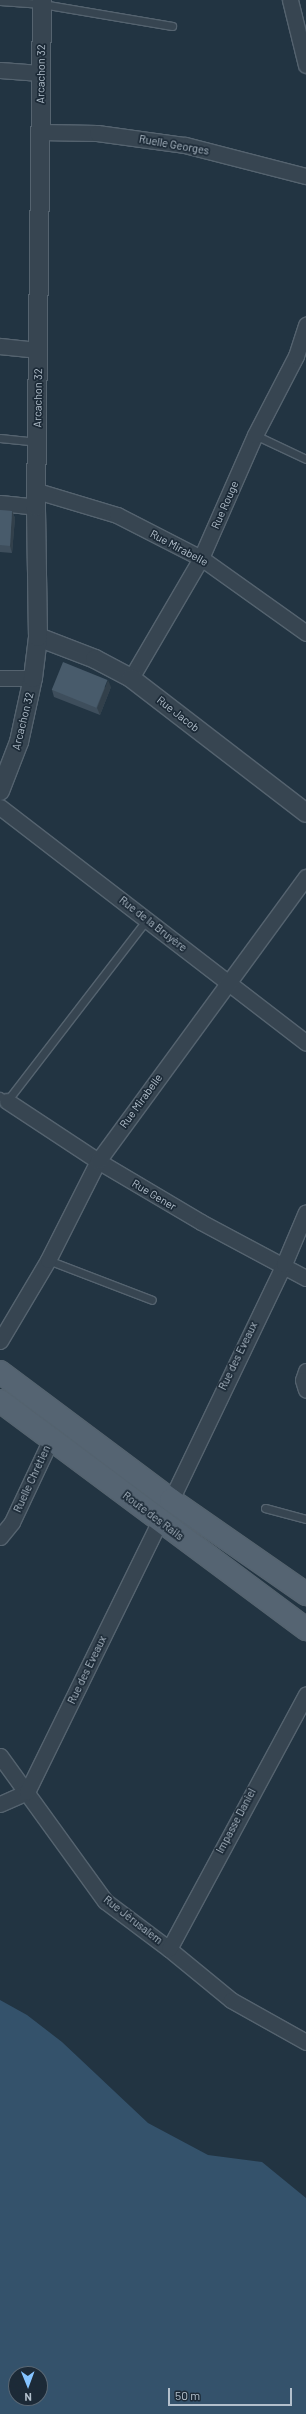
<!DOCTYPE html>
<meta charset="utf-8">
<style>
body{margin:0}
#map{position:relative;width:306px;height:2414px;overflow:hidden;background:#223442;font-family:Barlow,sans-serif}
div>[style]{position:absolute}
.water>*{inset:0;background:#34526b}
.roads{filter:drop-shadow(1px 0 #55636f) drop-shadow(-1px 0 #55636f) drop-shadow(0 1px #55636f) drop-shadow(0 -1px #55636f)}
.service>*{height:7px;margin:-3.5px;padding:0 3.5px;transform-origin:3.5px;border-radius:3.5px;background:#374551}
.minor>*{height:15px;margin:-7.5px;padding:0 7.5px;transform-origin:7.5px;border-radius:7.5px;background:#374551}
.tertiary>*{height:18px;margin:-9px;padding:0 9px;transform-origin:9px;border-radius:9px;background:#374551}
.primary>*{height:22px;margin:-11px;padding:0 11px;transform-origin:11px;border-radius:11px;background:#556472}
.wall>*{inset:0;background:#3e4e5c}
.shaded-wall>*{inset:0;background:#32404b}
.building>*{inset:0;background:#485b6b;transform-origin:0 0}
span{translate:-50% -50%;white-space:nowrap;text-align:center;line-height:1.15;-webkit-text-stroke:3.5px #1c2a37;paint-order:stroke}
.street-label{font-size:11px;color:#b3c0cc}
.north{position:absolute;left:8px;top:2366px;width:40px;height:40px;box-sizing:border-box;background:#1c2a37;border:1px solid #586673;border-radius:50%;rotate:179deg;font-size:11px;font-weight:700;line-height:16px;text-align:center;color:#b3c0cc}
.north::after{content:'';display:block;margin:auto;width:14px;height:18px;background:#85c3ff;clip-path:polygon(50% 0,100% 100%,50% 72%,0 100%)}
.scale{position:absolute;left:168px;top:2388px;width:124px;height:18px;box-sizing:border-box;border:2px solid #b3c0cc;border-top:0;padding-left:5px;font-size:12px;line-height:14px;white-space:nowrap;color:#b3c0cc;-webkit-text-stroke:3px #1c2a37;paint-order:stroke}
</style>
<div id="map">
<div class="water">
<i style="clip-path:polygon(evenodd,0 2000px,27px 2015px,62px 2042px,148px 2123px,208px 2155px,262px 2162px,306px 2198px,306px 2414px,0 2414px,0 2000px,16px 2374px,40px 2374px,40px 2398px,16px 2398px,16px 2374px)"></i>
</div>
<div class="roads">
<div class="service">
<i style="left:0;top:1px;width:42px;rotate:4.1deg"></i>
<i style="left:42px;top:4px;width:132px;rotate:9.6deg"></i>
<i style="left:255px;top:435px;width:56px;rotate:25.2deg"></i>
<i style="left:0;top:438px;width:37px;rotate:6deg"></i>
<i style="left:0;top:1096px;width:9px;rotate:36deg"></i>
<i style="left:7px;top:1101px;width:230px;rotate:-52.4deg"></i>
<i style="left:48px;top:1260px;width:111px;rotate:21deg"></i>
<i style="left:265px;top:1508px;width:42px;rotate:15deg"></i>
</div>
<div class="minor">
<i style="left:290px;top:0;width:67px;rotate:76.2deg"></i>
<i style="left:0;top:70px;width:40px;rotate:4.3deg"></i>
<i style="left:40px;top:132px;width:57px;rotate:1deg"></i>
<i style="left:97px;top:133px;width:89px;rotate:7.8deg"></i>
<i style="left:185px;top:145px;width:125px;rotate:14.4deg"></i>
<i style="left:0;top:346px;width:39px;rotate:6deg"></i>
<i style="left:37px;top:491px;width:84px;rotate:16.7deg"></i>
<i style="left:117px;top:515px;width:94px;rotate:27.1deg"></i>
<i style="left:201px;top:558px;width:129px;rotate:35.5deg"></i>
<i style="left:0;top:503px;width:36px;rotate:6deg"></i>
<i style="left:0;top:678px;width:33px"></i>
<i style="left:131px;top:678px;width:139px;rotate:-59.7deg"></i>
<i style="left:201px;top:558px;width:134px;rotate:-66.3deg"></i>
<i style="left:255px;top:435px;width:89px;rotate:-62.6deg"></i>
<i style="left:296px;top:356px;width:33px;rotate:-72deg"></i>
<i style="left:0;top:807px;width:386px;rotate:37.6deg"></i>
<i style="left:7px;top:1101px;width:109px;rotate:33.4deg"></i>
<i style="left:98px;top:1161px;width:120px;rotate:30.6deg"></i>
<i style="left:201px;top:1222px;width:119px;rotate:28.1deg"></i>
<i style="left:0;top:1341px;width:94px;rotate:-59.3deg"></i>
<i style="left:48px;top:1260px;width:111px;rotate:-63.2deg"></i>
<i style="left:98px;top:1161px;width:352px;rotate:-53.8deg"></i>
<i style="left:306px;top:1371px;width:9px;rotate:108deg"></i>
<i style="left:303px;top:1380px;width:10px;rotate:73deg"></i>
<i style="left:171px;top:1500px;width:262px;rotate:-64.4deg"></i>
<i style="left:284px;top:1264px;width:56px;rotate:-67.1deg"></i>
<i style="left:0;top:1537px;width:19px;rotate:-51deg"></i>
<i style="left:12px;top:1522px;width:92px;rotate:-64.8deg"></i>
<i style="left:0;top:1756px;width:179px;rotate:54.1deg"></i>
<i style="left:105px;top:1901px;width:80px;rotate:36.9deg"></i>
<i style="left:169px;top:1949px;width:80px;rotate:39.4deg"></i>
<i style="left:231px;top:2000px;width:86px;rotate:29.2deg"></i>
<i style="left:0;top:1804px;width:30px;rotate:-24deg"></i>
<i style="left:27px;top:1792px;width:302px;rotate:-63.9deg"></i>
<i style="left:169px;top:1949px;width:289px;rotate:-61.7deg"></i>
</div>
<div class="tertiary">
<i style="left:38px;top:637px;width:61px;rotate:21.1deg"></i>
<i style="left:95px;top:659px;width:41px;rotate:27.8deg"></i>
<i style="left:131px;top:678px;width:221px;rotate:37.6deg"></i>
<i style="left:0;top:791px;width:53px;rotate:-68.8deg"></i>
<i style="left:19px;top:742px;width:66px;rotate:-77.7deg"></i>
<i style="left:33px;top:678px;width:41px;rotate:-83deg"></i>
<i style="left:38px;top:637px;width:130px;rotate:-90.9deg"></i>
<i style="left:36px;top:507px;width:507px;rotate:-89.32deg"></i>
</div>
<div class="primary">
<i style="left:0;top:1372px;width:214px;rotate:36.8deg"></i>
<i style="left:171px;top:1500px;width:165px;rotate:34.8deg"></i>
<i style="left:0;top:1401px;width:382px;rotate:36.7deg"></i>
</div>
</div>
<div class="wall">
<i style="clip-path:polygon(0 510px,12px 511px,15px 518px,12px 553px,0 552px)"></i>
<i style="clip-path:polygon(111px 687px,100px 715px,54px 697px,52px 690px)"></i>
</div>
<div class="shaded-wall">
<i style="clip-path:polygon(12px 511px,15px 518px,12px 553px,10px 546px)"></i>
<i style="clip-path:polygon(108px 680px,111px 687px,100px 715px,97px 708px)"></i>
</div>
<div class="building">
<i style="clip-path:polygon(0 510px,12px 511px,10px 546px,0 545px)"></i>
<i style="left:63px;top:662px;width:48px;height:30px;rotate:22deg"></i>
</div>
<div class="street-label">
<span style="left:41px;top:74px;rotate:-89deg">Arcachon 32</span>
<span style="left:174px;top:145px;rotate:10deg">Ruelle Georges</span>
<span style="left:38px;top:398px;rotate:-89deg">Arcachon 32</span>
<span style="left:225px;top:505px;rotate:-66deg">Rue Rouge</span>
<span style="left:179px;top:548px;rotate:28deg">Rue Mirabelle</span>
<span style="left:178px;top:714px;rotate:38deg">Rue Jacob</span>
<span style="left:23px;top:721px;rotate:-76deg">Arcachon 32</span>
<span style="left:153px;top:924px;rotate:38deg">Rue de la Bruyère</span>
<span style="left:141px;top:1101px;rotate:-54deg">Rue Mirabelle</span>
<span style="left:154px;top:1195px;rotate:31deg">Rue Gener</span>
<span style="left:238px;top:1356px;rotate:-64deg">Rue des Eveaux</span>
<span style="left:32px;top:1479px;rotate:-65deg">Ruelle Chrétien</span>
<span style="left:153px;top:1516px;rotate:37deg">Route des Rails</span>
<span style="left:87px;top:1670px;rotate:-64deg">Rue des Eveaux</span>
<span style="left:236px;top:1821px;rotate:-62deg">Impasse Daniel</span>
<span style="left:133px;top:1920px;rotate:38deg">Rue Jérusalem</span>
</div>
<div class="north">N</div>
<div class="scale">50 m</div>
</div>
